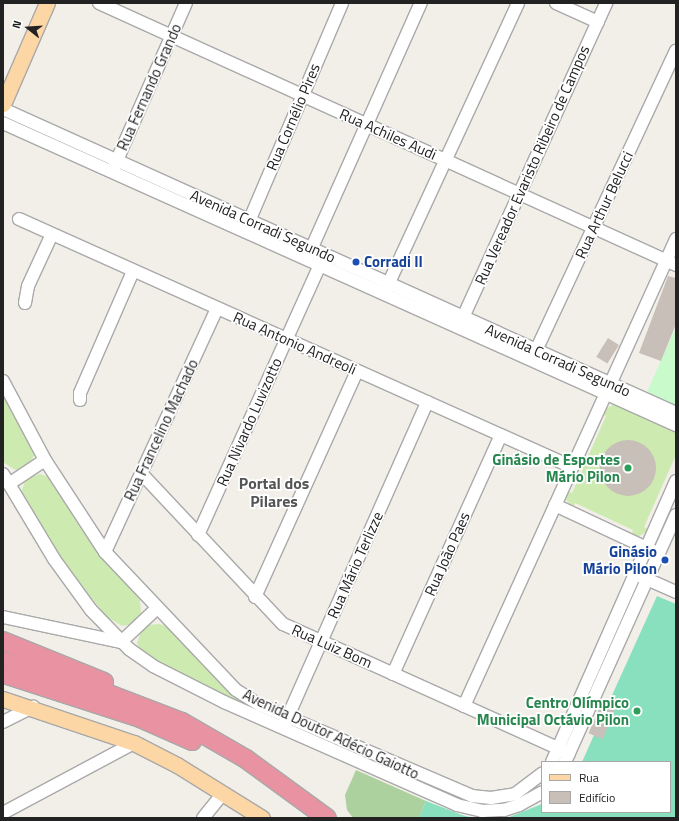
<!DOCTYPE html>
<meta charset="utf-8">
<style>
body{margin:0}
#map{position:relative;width:679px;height:821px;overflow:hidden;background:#f2efe9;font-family:"Titillium Web",sans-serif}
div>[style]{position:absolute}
.grass>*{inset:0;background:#cdebb0}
.forest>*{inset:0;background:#add19e}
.park>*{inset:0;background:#c8facc}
.pitch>*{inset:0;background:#88e0be}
.building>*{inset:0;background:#c7bfb8;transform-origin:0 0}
.round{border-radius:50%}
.roads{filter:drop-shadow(1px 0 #a9a9a9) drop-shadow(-1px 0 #a9a9a9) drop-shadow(0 1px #a9a9a9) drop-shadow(0 -1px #a9a9a9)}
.minor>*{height:12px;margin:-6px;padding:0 6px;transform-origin:6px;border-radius:6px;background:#fff}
.major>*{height:15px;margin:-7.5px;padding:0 7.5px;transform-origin:7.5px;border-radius:7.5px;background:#fcd6a4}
.highway>*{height:18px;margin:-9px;padding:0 9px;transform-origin:9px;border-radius:9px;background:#e892a2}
.dots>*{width:11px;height:11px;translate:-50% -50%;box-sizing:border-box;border:2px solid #fff;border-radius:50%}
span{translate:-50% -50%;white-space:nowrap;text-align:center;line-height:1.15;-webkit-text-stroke:3.5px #fff;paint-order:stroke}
.street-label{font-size:15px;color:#222}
.transit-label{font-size:15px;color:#164399;font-weight:700}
.left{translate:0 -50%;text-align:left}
.right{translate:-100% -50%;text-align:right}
.leisure-label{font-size:15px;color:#27864d;font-weight:700}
.neighbourhood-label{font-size:16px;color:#555;font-weight:700}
.frame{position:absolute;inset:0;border:4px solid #222;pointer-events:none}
.legend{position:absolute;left:541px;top:761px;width:130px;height:52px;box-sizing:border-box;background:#fff;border:1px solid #a7a7a7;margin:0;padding:5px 7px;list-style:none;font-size:12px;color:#222}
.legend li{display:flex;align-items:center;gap:8px;height:20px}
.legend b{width:20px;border:1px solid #a7a7a7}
.north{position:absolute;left:8px;top:8px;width:40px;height:40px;-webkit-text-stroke:3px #fff;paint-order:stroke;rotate:287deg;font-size:11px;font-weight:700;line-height:16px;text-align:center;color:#222}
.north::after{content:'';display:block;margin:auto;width:14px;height:18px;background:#222;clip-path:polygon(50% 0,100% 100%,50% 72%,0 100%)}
</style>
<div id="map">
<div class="grass">
<i style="clip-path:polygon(3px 391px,35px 453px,29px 467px,24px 469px,15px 470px,3px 462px)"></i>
<i style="clip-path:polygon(615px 404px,676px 431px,676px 455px,644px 527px,649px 530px,638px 537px,631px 536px,633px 530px,575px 503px,573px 508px,565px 498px,566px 491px,572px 493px,606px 416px,602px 414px,605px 409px)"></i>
<i style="clip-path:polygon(40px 474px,49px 477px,81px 529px,140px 600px,141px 614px,133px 624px,122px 626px,107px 617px,55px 554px,21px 492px,26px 479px)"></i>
<i style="clip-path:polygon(160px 624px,167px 627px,218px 679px,269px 714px,233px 701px,142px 654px,137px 643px,142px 629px,147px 625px)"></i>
</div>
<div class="forest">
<i style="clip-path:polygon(356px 770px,426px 801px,419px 818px,353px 818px,347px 810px,345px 795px)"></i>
</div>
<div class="park">
<i style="clip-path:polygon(676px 327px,676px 405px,647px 392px)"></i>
</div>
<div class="pitch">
<i style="clip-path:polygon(657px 596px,676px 604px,676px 818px,507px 818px,542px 804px,542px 812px,670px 812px,670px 762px,582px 762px,594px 735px,589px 733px,602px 702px,608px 704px)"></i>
<i style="clip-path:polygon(426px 801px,462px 815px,473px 818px,419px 818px)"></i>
</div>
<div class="building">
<i style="clip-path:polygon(668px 276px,676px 278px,676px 324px,661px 361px,639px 353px)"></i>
<i style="left:608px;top:338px;width:13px;height:22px;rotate:32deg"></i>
<i class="round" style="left:600px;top:440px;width:56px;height:56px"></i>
<i style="left:602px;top:702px;width:15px;height:34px;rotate:23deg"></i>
</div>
<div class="roads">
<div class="minor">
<i style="left:99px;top:3px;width:634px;rotate:24.42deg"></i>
<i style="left:556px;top:3px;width:46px;rotate:24.3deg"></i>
<i style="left:3px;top:109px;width:738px;rotate:24.31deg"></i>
<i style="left:3px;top:123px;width:738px;rotate:24.17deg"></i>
<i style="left:114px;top:167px;width:179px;rotate:-66.3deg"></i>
<i style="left:19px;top:219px;width:606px;rotate:24.15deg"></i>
<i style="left:247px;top:226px;width:242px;rotate:-66.9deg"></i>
<i style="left:309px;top:254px;width:275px;rotate:-66deg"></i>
<i style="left:386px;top:289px;width:315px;rotate:-65.2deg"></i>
<i style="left:25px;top:303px;width:17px;rotate:-80deg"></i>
<i style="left:28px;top:286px;width:57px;rotate:-65.2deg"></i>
<i style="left:460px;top:324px;width:353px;rotate:-65.5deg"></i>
<i style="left:533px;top:357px;width:338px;rotate:-65deg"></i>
<i style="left:3px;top:381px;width:89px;rotate:62deg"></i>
<i style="left:45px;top:460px;width:110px;rotate:56.9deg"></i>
<i style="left:105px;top:552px;width:190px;rotate:46.5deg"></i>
<i style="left:236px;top:690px;width:28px;rotate:32deg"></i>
<i style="left:260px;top:705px;width:231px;rotate:23.2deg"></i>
<i style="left:472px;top:796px;width:19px;rotate:6deg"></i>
<i style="left:491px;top:798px;width:24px;rotate:-9deg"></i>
<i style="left:515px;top:794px;width:34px;rotate:-37deg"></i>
<i style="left:80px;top:400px;width:7px;rotate:-90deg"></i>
<i style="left:80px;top:393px;width:133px;rotate:-66.5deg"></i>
<i style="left:141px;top:473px;width:207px;rotate:46.8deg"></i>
<i style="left:283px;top:624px;width:314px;rotate:24.3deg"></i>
<i style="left:3px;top:474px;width:99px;rotate:59deg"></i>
<i style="left:54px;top:559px;width:63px;rotate:54deg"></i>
<i style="left:91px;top:610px;width:54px;rotate:45.7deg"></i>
<i style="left:129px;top:649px;width:29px;rotate:35deg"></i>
<i style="left:153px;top:666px;width:80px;rotate:26.9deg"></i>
<i style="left:224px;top:702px;width:255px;rotate:23.8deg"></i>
<i style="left:457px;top:805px;width:26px;rotate:13deg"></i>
<i style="left:482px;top:811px;width:22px;rotate:-3deg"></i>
<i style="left:504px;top:810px;width:16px;rotate:-18deg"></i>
<i style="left:519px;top:805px;width:26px;rotate:-29deg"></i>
<i style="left:9px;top:484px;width:43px;rotate:-33.7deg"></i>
<i style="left:555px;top:505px;width:108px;rotate:25.1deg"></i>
<i style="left:198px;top:535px;width:296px;rotate:-65.7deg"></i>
<i style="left:105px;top:552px;width:268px;rotate:-65.3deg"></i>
<i style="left:640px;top:576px;width:39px;rotate:24deg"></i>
<i style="left:255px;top:597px;width:248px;rotate:-65.7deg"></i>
<i style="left:3px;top:617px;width:121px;rotate:12deg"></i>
<i style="left:121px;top:642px;width:48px;rotate:-43.3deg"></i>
<i style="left:393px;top:674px;width:262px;rotate:-65.7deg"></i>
<i style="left:464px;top:706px;width:513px;rotate:-65.58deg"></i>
<i style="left:3px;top:722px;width:34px;rotate:-27deg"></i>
<i style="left:285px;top:723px;width:351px;rotate:-66.1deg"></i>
<i style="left:552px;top:762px;width:307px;rotate:-66.2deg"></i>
<i style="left:565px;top:762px;width:271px;rotate:-65.8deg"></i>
<i style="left:3px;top:813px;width:149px;rotate:-28.1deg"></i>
<i style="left:203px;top:818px;width:32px;rotate:-51deg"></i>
</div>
<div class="major">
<i style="left:3px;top:104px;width:110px;rotate:-66.5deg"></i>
<i style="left:3px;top:699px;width:138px;rotate:18.6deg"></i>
<i style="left:134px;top:743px;width:48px;rotate:27.1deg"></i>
<i style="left:177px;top:765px;width:100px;rotate:31.9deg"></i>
</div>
<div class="highway">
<i style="left:3px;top:641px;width:109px;rotate:22.1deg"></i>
<i style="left:3px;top:661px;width:99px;rotate:17deg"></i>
<i style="left:98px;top:690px;width:90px;rotate:20.9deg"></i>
<i style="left:182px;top:722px;width:74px;rotate:30deg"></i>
<i style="left:246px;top:759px;width:100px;rotate:36.1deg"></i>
<i style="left:4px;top:674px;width:143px;rotate:17.9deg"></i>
<i style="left:140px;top:718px;width:57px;rotate:23.9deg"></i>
</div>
</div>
<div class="dots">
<i style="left:356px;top:262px;background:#1a4fb4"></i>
<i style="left:628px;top:468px;background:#2e9e5b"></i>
<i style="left:665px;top:560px;background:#1a4fb4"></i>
<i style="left:637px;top:711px;background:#2e9e5b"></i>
</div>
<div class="street-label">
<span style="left:149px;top:87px;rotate:-66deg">Rua Fernando Grando</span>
<span style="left:293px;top:117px;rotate:-67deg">Rua Cornélio Pires</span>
<span style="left:388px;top:134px;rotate:24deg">Rua Achiles Audi</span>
<span style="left:532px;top:165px;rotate:-66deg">Rua Vereador Evaristo Ribeiro de Campos</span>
<span style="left:604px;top:205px;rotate:-65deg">Rua Arthur Belucci</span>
<span style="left:263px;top:226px;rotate:24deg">Avenida Corradi Segundo</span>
<span style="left:295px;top:343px;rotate:24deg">Rua Antonio Andreoli</span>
<span style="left:558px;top:360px;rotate:24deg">Avenida Corradi Segundo</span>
<span style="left:249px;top:422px;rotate:-66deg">Rua Nivardo Luvizotto</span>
<span style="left:161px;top:430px;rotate:-65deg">Rua Francelino Machado</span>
<span style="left:447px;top:554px;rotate:-66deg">Rua João Paes</span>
<span style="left:355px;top:565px;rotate:-66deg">Rua Mário Terlizze</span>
<span style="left:332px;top:646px;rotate:24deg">Rua Luiz Bom</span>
<span style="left:331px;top:734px;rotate:25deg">Avenida Doutor Adécio Gaiotto</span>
</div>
<div class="transit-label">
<span class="left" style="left:364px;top:262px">Corradi II</span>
<span class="right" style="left:657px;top:560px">Ginásio<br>Mário Pilon</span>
</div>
<div class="leisure-label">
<span class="right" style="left:620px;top:468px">Ginásio de Esportes<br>Mário Pilon</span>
<span class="right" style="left:629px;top:711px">Centro Olímpico<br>Municipal Octávio Pilon</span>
</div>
<div class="neighbourhood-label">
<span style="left:274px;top:492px">Portal dos<br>Pilares</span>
</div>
<div class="frame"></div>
<ul class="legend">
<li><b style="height:5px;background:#fcd6a4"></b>Rua</li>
<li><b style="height:11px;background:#c7bfb8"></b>Edifício</li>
</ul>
<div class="north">N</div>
</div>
